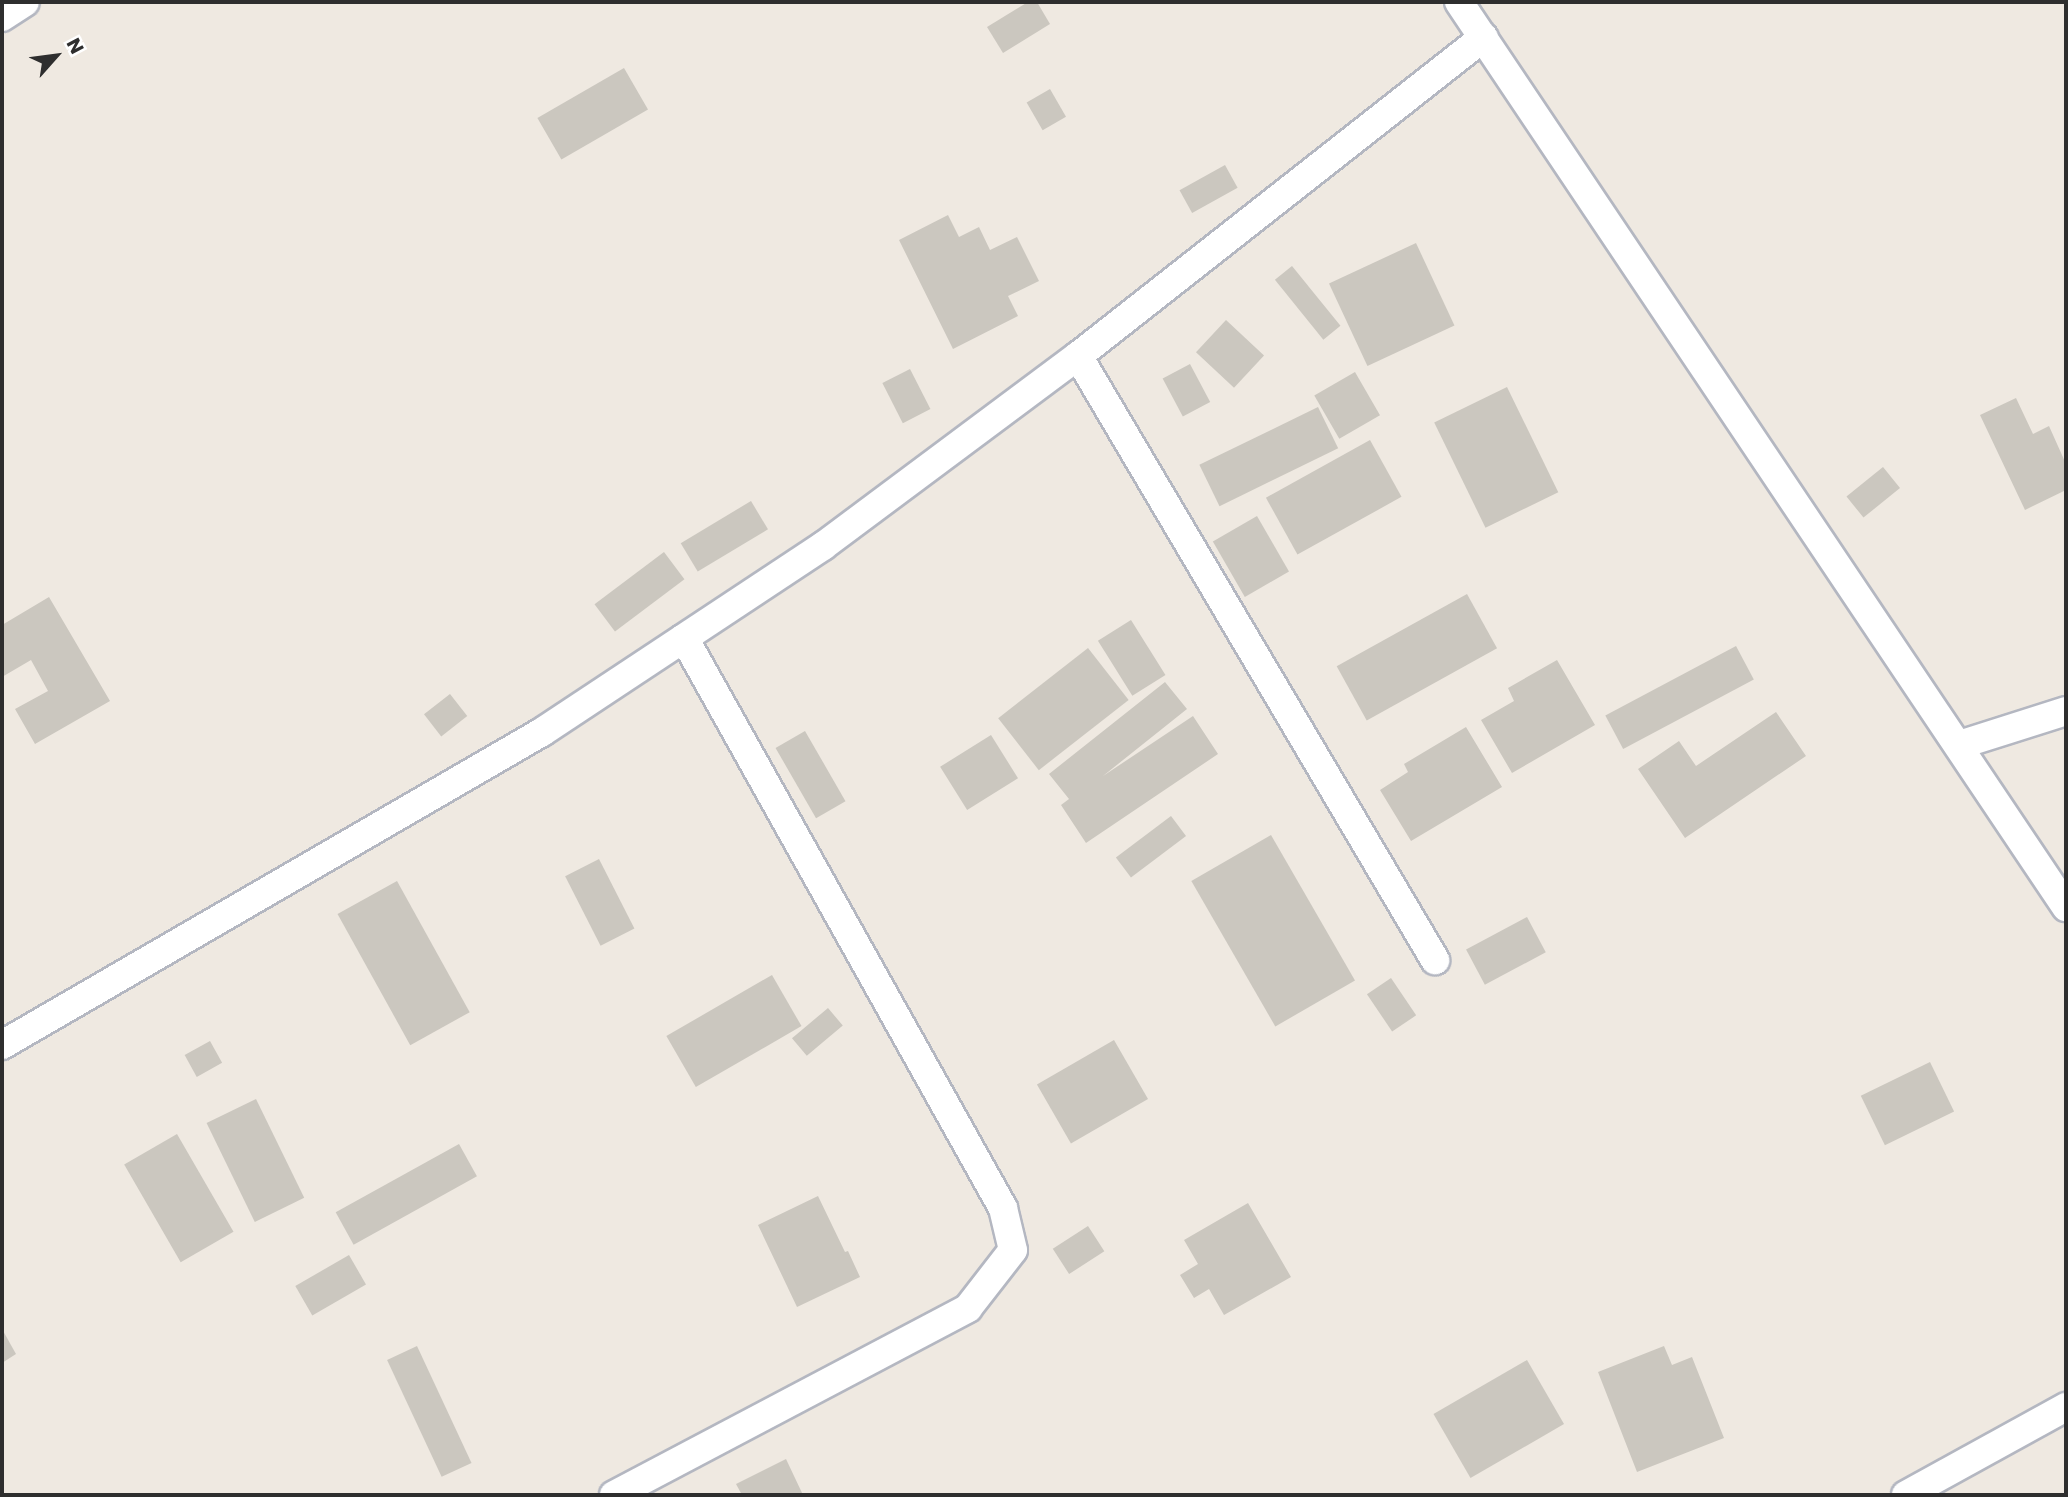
<!DOCTYPE html>
<style>
body{margin:0}
#map{position:relative;width:2068px;height:1497px;overflow:hidden;background:#efe9e1;font-family:Poppins,sans-serif}
div>[style]{position:absolute}
.building>*{inset:0;background:#cbc7bf;transform-origin:0 0}
.roads{filter:drop-shadow(2px 0 #b4b7c1) drop-shadow(-2px 0 #b4b7c1) drop-shadow(0 2px #b4b7c1) drop-shadow(0 -2px #b4b7c1)}
.street>*{height:28px;margin:-14px;padding:0 14px;transform-origin:14px;border-radius:14px;background:#fff}
span{translate:-50% -50%;white-space:nowrap;text-align:center;line-height:1.15;-webkit-text-stroke:6px #fff;paint-order:stroke}
.frame{position:absolute;inset:0;border:4px solid #2e2e2e;pointer-events:none}
.north{position:absolute;left:21px;top:21px;width:70px;height:70px;-webkit-text-stroke:5px #fff;paint-order:stroke;rotate:62deg;font-size:19px;font-weight:700;line-height:28px;text-align:center;color:#2e2e2e}
.north::after{content:'';display:block;margin:auto;width:24px;height:32px;background:#2e2e2e;clip-path:polygon(50% 0,100% 100%,50% 72%,0 100%)}
</style>
<div id="map">
<div class="building">
<i style="clip-path:polygon(1028px 2px,1037px 2px,1050px 24px,1003px 53px,987px 27px)"></i>
<i style="left:624px;top:68px;width:48px;height:100px;rotate:60deg"></i>
<i style="left:1050px;top:89px;width:32px;height:27px;rotate:60deg"></i>
<i style="left:1225px;top:165px;width:26px;height:52px;rotate:61deg"></i>
<i style="clip-path:polygon(948px 215px,959px 237px,979px 227px,990px 250px,1017px 237px,1039px 281px,1008px 296px,1018px 316px,953px 349px,899px 240px)"></i>
<i style="left:1416px;top:243px;width:91px;height:96px;rotate:65deg"></i>
<i style="left:1292px;top:266px;width:77px;height:22px;rotate:51deg"></i>
<i style="left:1226px;top:320px;width:52px;height:44px;rotate:43deg"></i>
<i style="left:1190px;top:364px;width:43px;height:31px;rotate:62deg"></i>
<i style="left:910px;top:369px;width:45px;height:31px;rotate:63deg"></i>
<i style="left:1355px;top:372px;width:50px;height:47px;rotate:60deg"></i>
<i style="left:1507px;top:387px;width:117px;height:81px;rotate:64deg"></i>
<i style="clip-path:polygon(2016px 398px,2033px 434px,2049px 426px,2066px 464px,2066px 490px,2025px 510px,1980px 415px)"></i>
<i style="left:1318px;top:407px;width:46px;height:132px;rotate:64deg"></i>
<i style="left:1370px;top:440px;width:65px;height:119px;rotate:61deg"></i>
<i style="left:1883px;top:467px;width:27px;height:47px;rotate:51deg"></i>
<i style="left:751px;top:501px;width:33px;height:82px;rotate:59deg"></i>
<i style="left:1257px;top:516px;width:64px;height:51px;rotate:60deg"></i>
<i style="left:664px;top:552px;width:34px;height:87px;rotate:53deg"></i>
<i style="left:1467px;top:594px;width:62px;height:149px;rotate:61deg"></i>
<i style="clip-path:polygon(49px 597px,110px 701px,35px 744px,15px 709px,48px 691px,31px 660px,2px 677px,2px 625px)"></i>
<i style="left:1131px;top:620px;width:65px;height:39px;rotate:58deg"></i>
<i style="left:1736px;top:646px;width:38px;height:148px;rotate:62deg"></i>
<i style="left:1088px;top:648px;width:66px;height:114px;rotate:52deg"></i>
<i style="clip-path:polygon(1557px 660px,1595px 725px,1512px 773px,1481px 720px,1514px 701px,1508px 688px)"></i>
<i style="clip-path:polygon(1165px 682px,1187px 709px,1103px 776px,1193px 716px,1218px 754px,1086px 843px,1061px 805px,1069px 799px,1049px 774px)"></i>
<i style="left:450px;top:694px;width:28px;height:33px;rotate:52deg"></i>
<i style="clip-path:polygon(1776px 712px,1806px 756px,1685px 838px,1638px 769px,1679px 741px,1696px 766px)"></i>
<i style="clip-path:polygon(1466px 727px,1502px 787px,1411px 841px,1380px 790px,1408px 772px,1404px 764px)"></i>
<i style="left:805px;top:731px;width:81px;height:34px;rotate:60deg"></i>
<i style="left:991px;top:735px;width:51px;height:60px;rotate:58deg"></i>
<i style="left:1171px;top:816px;width:25px;height:69px;rotate:53deg"></i>
<i style="left:1271px;top:835px;width:168px;height:92px;rotate:60deg"></i>
<i style="left:599px;top:859px;width:78px;height:38px;rotate:63deg"></i>
<i style="left:397px;top:881px;width:150px;height:68px;rotate:61deg"></i>
<i style="left:1527px;top:917px;width:40px;height:69px;rotate:62deg"></i>
<i style="left:772px;top:975px;width:59px;height:122px;rotate:60deg"></i>
<i style="left:1391px;top:978px;width:45px;height:29px;rotate:56deg"></i>
<i style="left:828px;top:1008px;width:23px;height:47px;rotate:50deg"></i>
<i style="left:1114px;top:1040px;width:68px;height:89px;rotate:60deg"></i>
<i style="left:210px;top:1041px;width:25px;height:29px;rotate:61deg"></i>
<i style="left:1930px;top:1062px;width:55px;height:77px;rotate:64deg"></i>
<i style="left:256px;top:1099px;width:110px;height:55px;rotate:64deg"></i>
<i style="left:177px;top:1134px;width:113px;height:61px;rotate:60deg"></i>
<i style="left:459px;top:1144px;width:37px;height:141px;rotate:61deg"></i>
<i style="clip-path:polygon(818px 1196px,845px 1252px,848px 1251px,860px 1277px,797px 1307px,758px 1225px)"></i>
<i style="clip-path:polygon(1248px 1203px,1291px 1277px,1224px 1315px,1209px 1289px,1194px 1298px,1180px 1275px,1198px 1264px,1184px 1240px)"></i>
<i style="left:1088px;top:1226px;width:30px;height:42px;rotate:57deg"></i>
<i style="left:349px;top:1255px;width:34px;height:62px;rotate:60deg"></i>
<i style="clip-path:polygon(2px 1329px,16px 1354px,2px 1363px)"></i>
<i style="left:417px;top:1346px;width:129px;height:33px;rotate:65deg"></i>
<i style="clip-path:polygon(1664px 1346px,1672px 1365px,1692px 1357px,1724px 1438px,1637px 1472px,1598px 1372px)"></i>
<i style="left:1527px;top:1360px;width:74px;height:108px;rotate:60deg"></i>
<i style="clip-path:polygon(786px 1459px,803px 1495px,742px 1495px,736px 1484px)"></i>
</div>
<div class="roads">
<div class="street">
<i style="left:1459px;top:2px;width:1090px;rotate:56.15deg"></i>
<i style="left:2px;top:17px;width:27px;rotate:-33deg"></i>
<i style="left:1078px;top:356px;width:702px;rotate:59.41deg"></i>
<i style="left:1959px;top:745px;width:112px;rotate:-17.6deg"></i>
<i style="left:2px;top:1045px;width:624px;rotate:-30.1deg"></i>
<i style="left:542px;top:732px;width:337px;rotate:-33.5deg"></i>
<i style="left:823px;top:546px;width:318px;rotate:-36.7deg"></i>
<i style="left:1078px;top:356px;width:516px;rotate:-38.16deg"></i>
<i style="left:614px;top:1495px;width:400px;rotate:-27.8deg"></i>
<i style="left:968px;top:1308px;width:73px;rotate:-52.2deg"></i>
<i style="left:1013px;top:1250px;width:43px;rotate:-103.4deg"></i>
<i style="left:1003px;top:1208px;width:653px;rotate:-119.23deg"></i>
<i style="left:1906px;top:1495px;width:183px;rotate:-28.8deg"></i>
</div>
</div>
<div class="frame"></div>
<div class="north">N</div>
</div>
